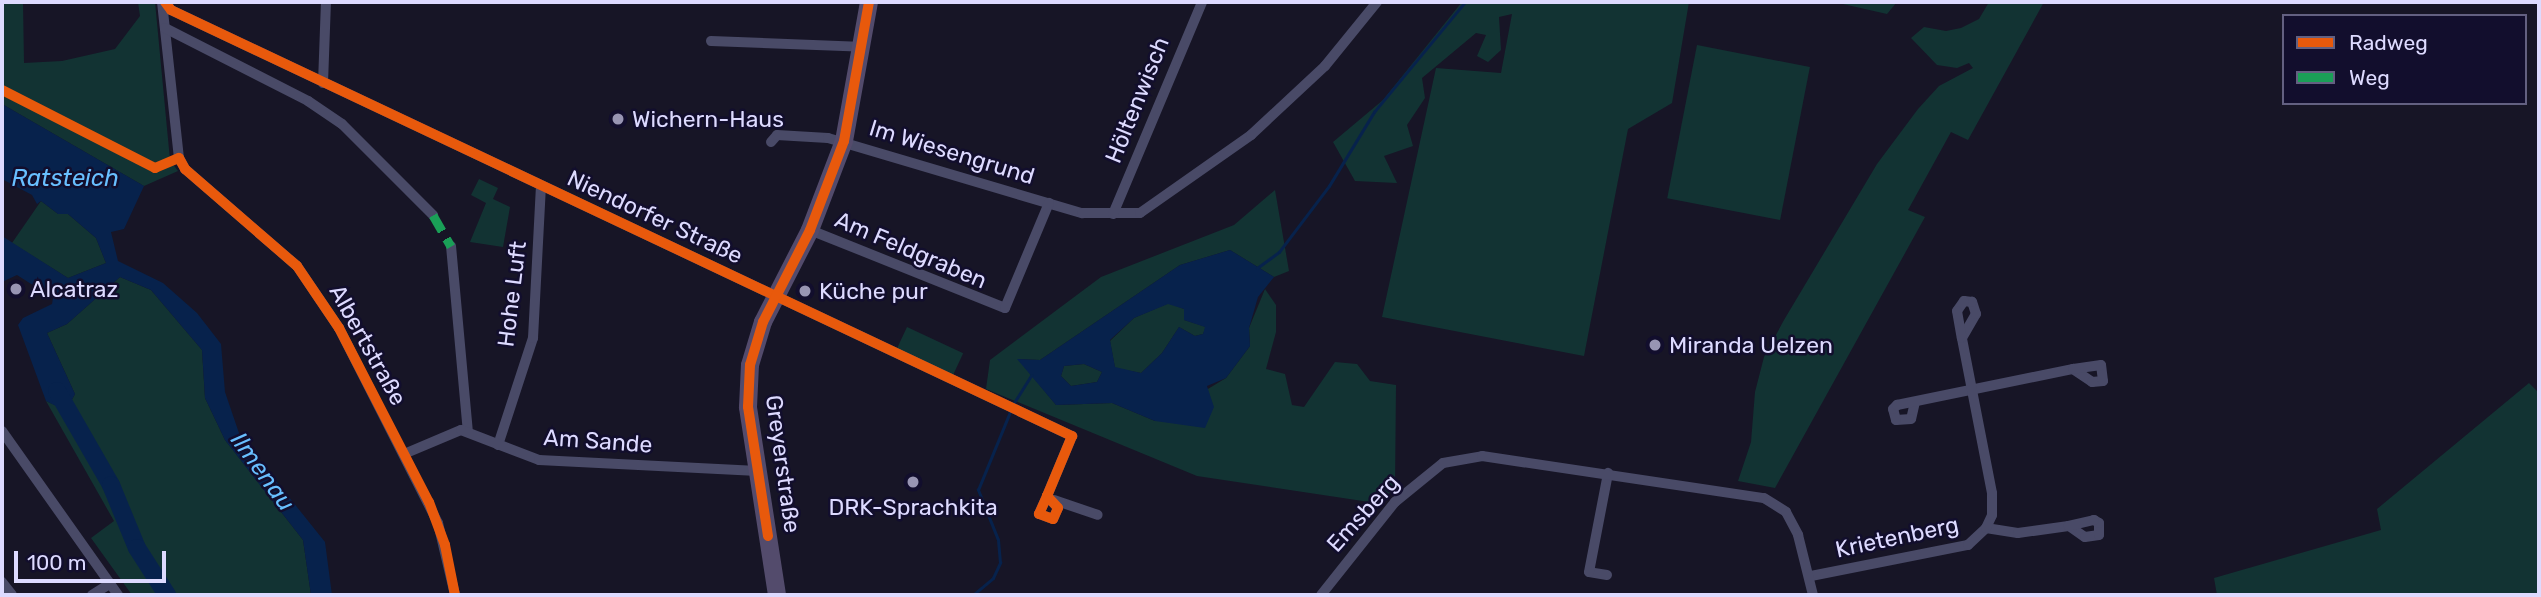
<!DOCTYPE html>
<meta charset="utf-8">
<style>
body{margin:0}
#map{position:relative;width:2541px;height:597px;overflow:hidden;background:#171526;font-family:Rubik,sans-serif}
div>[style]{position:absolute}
.green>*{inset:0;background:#123333;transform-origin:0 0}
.water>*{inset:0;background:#07224c}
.stream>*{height:2.5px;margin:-1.25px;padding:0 1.25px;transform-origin:1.25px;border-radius:1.25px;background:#07224c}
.river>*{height:18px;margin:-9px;padding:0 9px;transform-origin:9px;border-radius:9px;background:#07224c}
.minor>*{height:10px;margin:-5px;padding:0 5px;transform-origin:5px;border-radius:5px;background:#494a67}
.primary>*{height:18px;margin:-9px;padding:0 9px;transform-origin:9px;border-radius:9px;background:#534b6c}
.quiet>*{height:9px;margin-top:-4.5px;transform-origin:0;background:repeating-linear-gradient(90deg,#1a9f57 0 18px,transparent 0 27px)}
.cycleway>*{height:10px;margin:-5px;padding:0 5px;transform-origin:5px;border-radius:5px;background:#e8590c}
.dots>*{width:19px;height:19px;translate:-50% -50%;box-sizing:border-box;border:4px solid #120e2d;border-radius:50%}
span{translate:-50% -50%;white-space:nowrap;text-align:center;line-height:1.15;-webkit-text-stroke:5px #120e2d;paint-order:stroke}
.street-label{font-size:23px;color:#dddaff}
.poi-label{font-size:23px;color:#dddaff}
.left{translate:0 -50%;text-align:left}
.water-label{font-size:24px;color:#68bfff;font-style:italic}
.frame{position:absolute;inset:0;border:4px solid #dddaff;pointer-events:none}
.legend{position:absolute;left:2282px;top:14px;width:245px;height:91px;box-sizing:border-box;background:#120e2d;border:2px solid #636081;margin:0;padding:9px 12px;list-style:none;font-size:21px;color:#dddaff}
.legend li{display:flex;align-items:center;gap:14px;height:35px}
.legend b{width:35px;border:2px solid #636081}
.scale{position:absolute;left:14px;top:551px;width:152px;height:32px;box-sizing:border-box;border:4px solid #dddaff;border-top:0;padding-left:9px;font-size:21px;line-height:24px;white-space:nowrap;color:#dddaff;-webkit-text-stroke:5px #120e2d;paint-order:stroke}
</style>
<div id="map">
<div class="green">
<i style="clip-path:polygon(2px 2px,23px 2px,24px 63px,62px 61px,115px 49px,140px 16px,138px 2px,155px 2px,170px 160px,178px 171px,144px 186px,2px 104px)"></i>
<i style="clip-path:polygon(1462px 2px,1689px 2px,1672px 103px,1628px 129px,1584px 356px,1382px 317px,1436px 68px,1501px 73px,1512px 14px,1499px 17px,1501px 50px,1488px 62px,1477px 56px,1486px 35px,1476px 33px,1422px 78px,1425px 98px,1407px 125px,1413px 146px,1384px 156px,1397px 183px,1355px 181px,1333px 142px,1383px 100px)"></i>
<i style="clip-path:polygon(1834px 2px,1897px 2px,1887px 14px)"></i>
<i style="clip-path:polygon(1989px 2px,2044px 2px,1968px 140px,1951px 132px,1935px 161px,1908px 210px,1925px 217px,1775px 488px,1738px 481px,1751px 442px,1755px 392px,1764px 357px,1784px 320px,1877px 164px,1918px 109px,1939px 86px,1973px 68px,1969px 63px,1957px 68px,1937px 65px,1911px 38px,1924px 27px,1946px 31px,1961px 28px,1979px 19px)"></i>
<i style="left:1697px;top:45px;width:115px;height:156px;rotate:11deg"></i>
<i style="clip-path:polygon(479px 179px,498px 188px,493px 199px,510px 207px,503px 247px,470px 242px,486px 203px,471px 195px)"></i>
<i style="clip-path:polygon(1275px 190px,1289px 271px,1274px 277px,1230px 250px,1180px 265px,1040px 360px,1018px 359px,1056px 405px,1112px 403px,1155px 421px,1226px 378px,1250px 346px,1249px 328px,1265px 289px,1276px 305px,1276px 332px,1266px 369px,1285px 374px,1292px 405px,1304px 407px,1335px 362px,1357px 364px,1370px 381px,1396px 385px,1395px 489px,1376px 503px,1197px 476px,986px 389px,990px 360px,1101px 277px,1234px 225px)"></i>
<i style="clip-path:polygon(41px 201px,58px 214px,68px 214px,96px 238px,106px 263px,68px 278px,12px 243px)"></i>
<i style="clip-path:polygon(120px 277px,151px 290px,202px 350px,205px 398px,225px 440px,303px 540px,311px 595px,132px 595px,91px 538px,114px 521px,46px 401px,66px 410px,75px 394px,47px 333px,67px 324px)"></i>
<i style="clip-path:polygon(1169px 303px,1184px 309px,1184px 320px,1206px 327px,1203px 334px,1195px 336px,1179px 327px,1162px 353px,1141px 373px,1115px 368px,1110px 341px,1134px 318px)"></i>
<i style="left:907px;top:327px;width:62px;height:24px;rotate:25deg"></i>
<i style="clip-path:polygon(1084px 364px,1102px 372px,1097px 382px,1071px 386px,1061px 376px,1064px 366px)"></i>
<i style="clip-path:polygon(2529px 383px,2539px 393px,2539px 595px,2217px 595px,2214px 578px,2381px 530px,2377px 509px)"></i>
</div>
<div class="water">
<i style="clip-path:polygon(2px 104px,144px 186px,124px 229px,111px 232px,118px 261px,163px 283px,197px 313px,221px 344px,225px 392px,240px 436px,325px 542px,332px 595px,311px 595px,303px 540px,225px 440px,205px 398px,202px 350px,151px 290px,120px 277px,67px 324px,47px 333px,75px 394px,66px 411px,46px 401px,18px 325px,23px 318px,52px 304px,53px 298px,17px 275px,2px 282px,2px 236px,68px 278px,106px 263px,96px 238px,68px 214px,58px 214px,41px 201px,37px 204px,32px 195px,2px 179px)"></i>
<i style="clip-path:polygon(evenodd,1230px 250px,1274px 277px,1258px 297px,1249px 328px,1250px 346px,1226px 378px,1207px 386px,1214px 407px,1205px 428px,1155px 421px,1112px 403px,1056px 405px,1017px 359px,1040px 360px,1180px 265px,1230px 250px,1168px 304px,1184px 309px,1184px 320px,1205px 327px,1203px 334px,1195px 336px,1179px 327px,1162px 353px,1141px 373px,1115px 367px,1110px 340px,1134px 318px,1168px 304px,1230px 250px,1084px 364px,1102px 372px,1097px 382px,1071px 386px,1061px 376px,1064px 366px,1084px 364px)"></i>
</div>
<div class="stream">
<i style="left:1257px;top:268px;width:27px;rotate:-36deg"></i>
<i style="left:1279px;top:252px;width:83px;rotate:-52.9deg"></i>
<i style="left:1329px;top:186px;width:87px;rotate:-58.7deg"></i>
<i style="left:1374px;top:112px;width:143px;rotate:-50.4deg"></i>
<i style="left:1012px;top:406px;width:36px;rotate:-58deg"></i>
<i style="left:973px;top:595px;width:26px;rotate:-40deg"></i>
<i style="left:993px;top:578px;width:17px;rotate:-65deg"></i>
<i style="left:1000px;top:563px;width:23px;rotate:-95deg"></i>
<i style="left:998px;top:540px;width:54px;rotate:-111.8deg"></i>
<i style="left:978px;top:490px;width:84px;rotate:-67.7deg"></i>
</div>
<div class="river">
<i style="left:57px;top:391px;width:108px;rotate:60.1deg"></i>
<i style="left:111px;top:485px;width:68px;rotate:67.6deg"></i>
<i style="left:137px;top:548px;width:56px;rotate:57.4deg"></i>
</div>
<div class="minor">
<i style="left:162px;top:2px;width:157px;rotate:83.8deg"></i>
<i style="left:179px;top:158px;width:13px;rotate:61deg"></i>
<i style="left:185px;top:169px;width:148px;rotate:40.9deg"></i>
<i style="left:297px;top:266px;width:75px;rotate:55.9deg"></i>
<i style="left:339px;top:328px;width:219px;rotate:63.1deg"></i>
<i style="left:438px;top:523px;width:74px;rotate:76.7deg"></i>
<i style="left:165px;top:2px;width:10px;rotate:53deg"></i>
<i style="left:171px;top:10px;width:997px;rotate:25.31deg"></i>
<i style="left:1072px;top:436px;width:65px;rotate:112.6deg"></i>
<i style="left:1047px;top:496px;width:16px;rotate:47deg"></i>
<i style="left:1058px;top:508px;width:12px;rotate:114deg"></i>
<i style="left:1053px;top:519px;width:15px;rotate:-160deg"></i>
<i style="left:1039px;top:514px;width:20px;rotate:-66deg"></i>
<i style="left:165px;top:28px;width:161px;rotate:27deg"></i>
<i style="left:308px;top:101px;width:41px;rotate:34.1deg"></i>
<i style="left:342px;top:124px;width:129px;rotate:45deg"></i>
<i style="left:711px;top:41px;width:153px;rotate:2.2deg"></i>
<i style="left:323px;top:83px;width:81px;rotate:-87.9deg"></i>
<i style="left:771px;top:142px;width:9px;rotate:-49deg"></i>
<i style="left:777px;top:135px;width:51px;rotate:3.4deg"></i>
<i style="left:828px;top:138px;width:265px;rotate:16.5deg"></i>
<i style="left:1082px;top:213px;width:58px"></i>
<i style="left:1140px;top:213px;width:136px;rotate:-35.1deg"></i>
<i style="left:1251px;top:135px;width:101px;rotate:-43deg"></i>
<i style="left:1325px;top:66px;width:82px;rotate:-50.9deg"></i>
<i style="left:1113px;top:214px;width:230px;rotate:-67.2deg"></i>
<i style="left:810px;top:230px;width:210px;rotate:21.8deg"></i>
<i style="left:1005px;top:308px;width:114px;rotate:-67.3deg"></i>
<i style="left:451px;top:246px;width:187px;rotate:84.8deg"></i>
<i style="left:1915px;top:402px;width:17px;rotate:103deg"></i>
<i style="left:1911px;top:419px;width:15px;rotate:176deg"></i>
<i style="left:1896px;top:420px;width:11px;rotate:-105deg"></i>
<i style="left:1893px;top:409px;width:6px;rotate:-45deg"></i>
<i style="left:1897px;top:405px;width:180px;rotate:-11.6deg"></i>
<i style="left:2073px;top:369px;width:23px;rotate:34deg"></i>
<i style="left:2092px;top:382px;width:11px;rotate:-5deg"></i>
<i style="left:2103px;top:381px;width:16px;rotate:-97deg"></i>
<i style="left:2101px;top:365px;width:28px;rotate:172deg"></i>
<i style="left:2px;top:431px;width:201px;rotate:54.7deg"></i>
<i style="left:498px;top:445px;width:113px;rotate:-71.9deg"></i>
<i style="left:533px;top:338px;width:152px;rotate:-87deg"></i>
<i style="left:404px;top:454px;width:62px;rotate:-22.8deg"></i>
<i style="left:461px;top:430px;width:84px;rotate:21deg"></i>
<i style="left:539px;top:460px;width:219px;rotate:2.9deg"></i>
<i style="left:1054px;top:500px;width:46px;rotate:18.8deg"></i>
<i style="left:1986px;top:528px;width:32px;rotate:9deg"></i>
<i style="left:2018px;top:533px;width:51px;rotate:-7.8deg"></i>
<i style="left:2069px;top:526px;width:19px;rotate:35deg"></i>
<i style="left:2085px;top:537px;width:14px;rotate:-8deg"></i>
<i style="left:2099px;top:535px;width:12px;rotate:-90deg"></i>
<i style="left:2099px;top:523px;width:6px;rotate:-149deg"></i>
<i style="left:2094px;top:520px;width:26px;rotate:167deg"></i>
<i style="left:1607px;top:575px;width:18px;rotate:-171deg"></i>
<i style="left:1589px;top:572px;width:101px;rotate:-79.1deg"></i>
<i style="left:1811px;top:576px;width:160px;rotate:-11.2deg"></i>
<i style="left:1968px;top:545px;width:25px;rotate:-43deg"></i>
<i style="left:1986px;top:528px;width:14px;rotate:-65deg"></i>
<i style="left:1992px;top:515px;width:22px;rotate:-90deg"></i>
<i style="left:1992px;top:493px;width:158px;rotate:-101deg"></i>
<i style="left:1962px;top:338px;width:28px;rotate:-60deg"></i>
<i style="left:1976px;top:314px;width:13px;rotate:-108deg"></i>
<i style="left:1972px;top:302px;width:8px;rotate:-173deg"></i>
<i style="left:1964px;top:301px;width:12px;rotate:125deg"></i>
<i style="left:1957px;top:311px;width:27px;rotate:80deg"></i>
<i style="left:2px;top:582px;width:16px;rotate:52deg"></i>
<i style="left:92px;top:595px;width:22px;rotate:-32deg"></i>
<i style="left:1321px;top:595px;width:119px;rotate:-51.5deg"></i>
<i style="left:1395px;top:502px;width:62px;rotate:-39.1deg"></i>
<i style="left:1443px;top:463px;width:40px;rotate:-10deg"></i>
<i style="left:1482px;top:456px;width:285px;rotate:8.5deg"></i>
<i style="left:1764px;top:498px;width:26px;rotate:32deg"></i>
<i style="left:1786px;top:512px;width:26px;rotate:62deg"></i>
<i style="left:1798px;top:535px;width:62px;rotate:76deg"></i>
</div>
<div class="primary">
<i style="left:777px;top:595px;width:190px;rotate:-98.8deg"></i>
<i style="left:748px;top:407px;width:42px;rotate:-87.3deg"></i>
<i style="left:750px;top:365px;width:45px;rotate:-73.2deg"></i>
<i style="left:763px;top:322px;width:103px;rotate:-62.9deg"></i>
<i style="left:810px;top:230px;width:95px;rotate:-69.1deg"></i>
<i style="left:844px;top:141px;width:141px;rotate:-79.8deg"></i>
</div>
<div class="quiet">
<i style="left:433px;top:215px;width:36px;rotate:60deg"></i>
</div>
<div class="cycleway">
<i style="left:165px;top:2px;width:10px;rotate:53deg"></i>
<i style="left:171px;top:10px;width:997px;rotate:25.31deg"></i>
<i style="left:1072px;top:436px;width:65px;rotate:112.6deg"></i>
<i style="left:1047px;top:496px;width:16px;rotate:47deg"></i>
<i style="left:1058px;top:508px;width:12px;rotate:114deg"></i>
<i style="left:1053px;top:519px;width:15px;rotate:-160deg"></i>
<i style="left:1039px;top:514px;width:20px;rotate:-66deg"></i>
<i style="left:2px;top:90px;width:172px;rotate:27deg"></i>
<i style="left:155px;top:168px;width:26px;rotate:-23deg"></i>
<i style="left:179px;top:158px;width:13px;rotate:61deg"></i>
<i style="left:185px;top:169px;width:148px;rotate:40.9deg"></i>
<i style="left:297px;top:266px;width:75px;rotate:55.9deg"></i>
<i style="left:339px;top:328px;width:196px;rotate:62.7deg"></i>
<i style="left:429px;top:502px;width:46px;rotate:69.6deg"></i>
<i style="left:445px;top:545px;width:51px;rotate:78.7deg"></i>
<i style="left:768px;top:536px;width:131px;rotate:-98.8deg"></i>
<i style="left:748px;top:407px;width:42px;rotate:-87.3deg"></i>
<i style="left:750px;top:365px;width:45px;rotate:-73.2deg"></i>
<i style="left:763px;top:322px;width:103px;rotate:-62.9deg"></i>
<i style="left:810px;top:230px;width:95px;rotate:-69.1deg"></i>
<i style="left:844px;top:141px;width:141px;rotate:-79.8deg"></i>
</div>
<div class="dots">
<i style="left:618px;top:119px;background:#9895b3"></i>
<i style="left:16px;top:289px;background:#9895b3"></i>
<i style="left:805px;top:291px;background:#9895b3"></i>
<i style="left:1655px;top:345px;background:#9895b3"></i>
<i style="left:913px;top:482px;background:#9895b3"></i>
</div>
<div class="street-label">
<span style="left:1137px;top:100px;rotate:-68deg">Höltenwisch</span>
<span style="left:952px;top:152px;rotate:17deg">Im Wiesengrund</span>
<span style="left:655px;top:217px;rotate:25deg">Niendorfer Straße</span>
<span style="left:911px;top:250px;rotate:23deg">Am Feldgraben</span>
<span style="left:512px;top:294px;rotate:-83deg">Hohe Luft</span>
<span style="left:368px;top:345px;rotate:61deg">Albertstraße</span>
<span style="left:598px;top:441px;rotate:4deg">Am Sande</span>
<span style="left:783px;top:464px;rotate:82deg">Greyerstraße</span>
<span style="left:1363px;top:513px;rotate:-48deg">Emsberg</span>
<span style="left:1897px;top:537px;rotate:-12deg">Krietenberg</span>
</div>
<div class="poi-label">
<span class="left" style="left:632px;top:119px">Wichern-Haus</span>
<span class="left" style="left:30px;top:289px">Alcatraz</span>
<span class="left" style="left:819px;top:291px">Küche pur</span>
<span class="left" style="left:1669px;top:345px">Miranda Uelzen</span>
<span style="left:913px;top:507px">DRK-Sprachkita</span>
</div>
<div class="water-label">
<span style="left:65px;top:179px">Ratsteich</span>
<span style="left:262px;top:472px;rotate:54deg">Ilmenau</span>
</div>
<div class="frame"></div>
<ul class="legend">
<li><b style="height:9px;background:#e8590c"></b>Radweg</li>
<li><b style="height:9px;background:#1a9f57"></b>Weg</li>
</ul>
<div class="scale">100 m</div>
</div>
